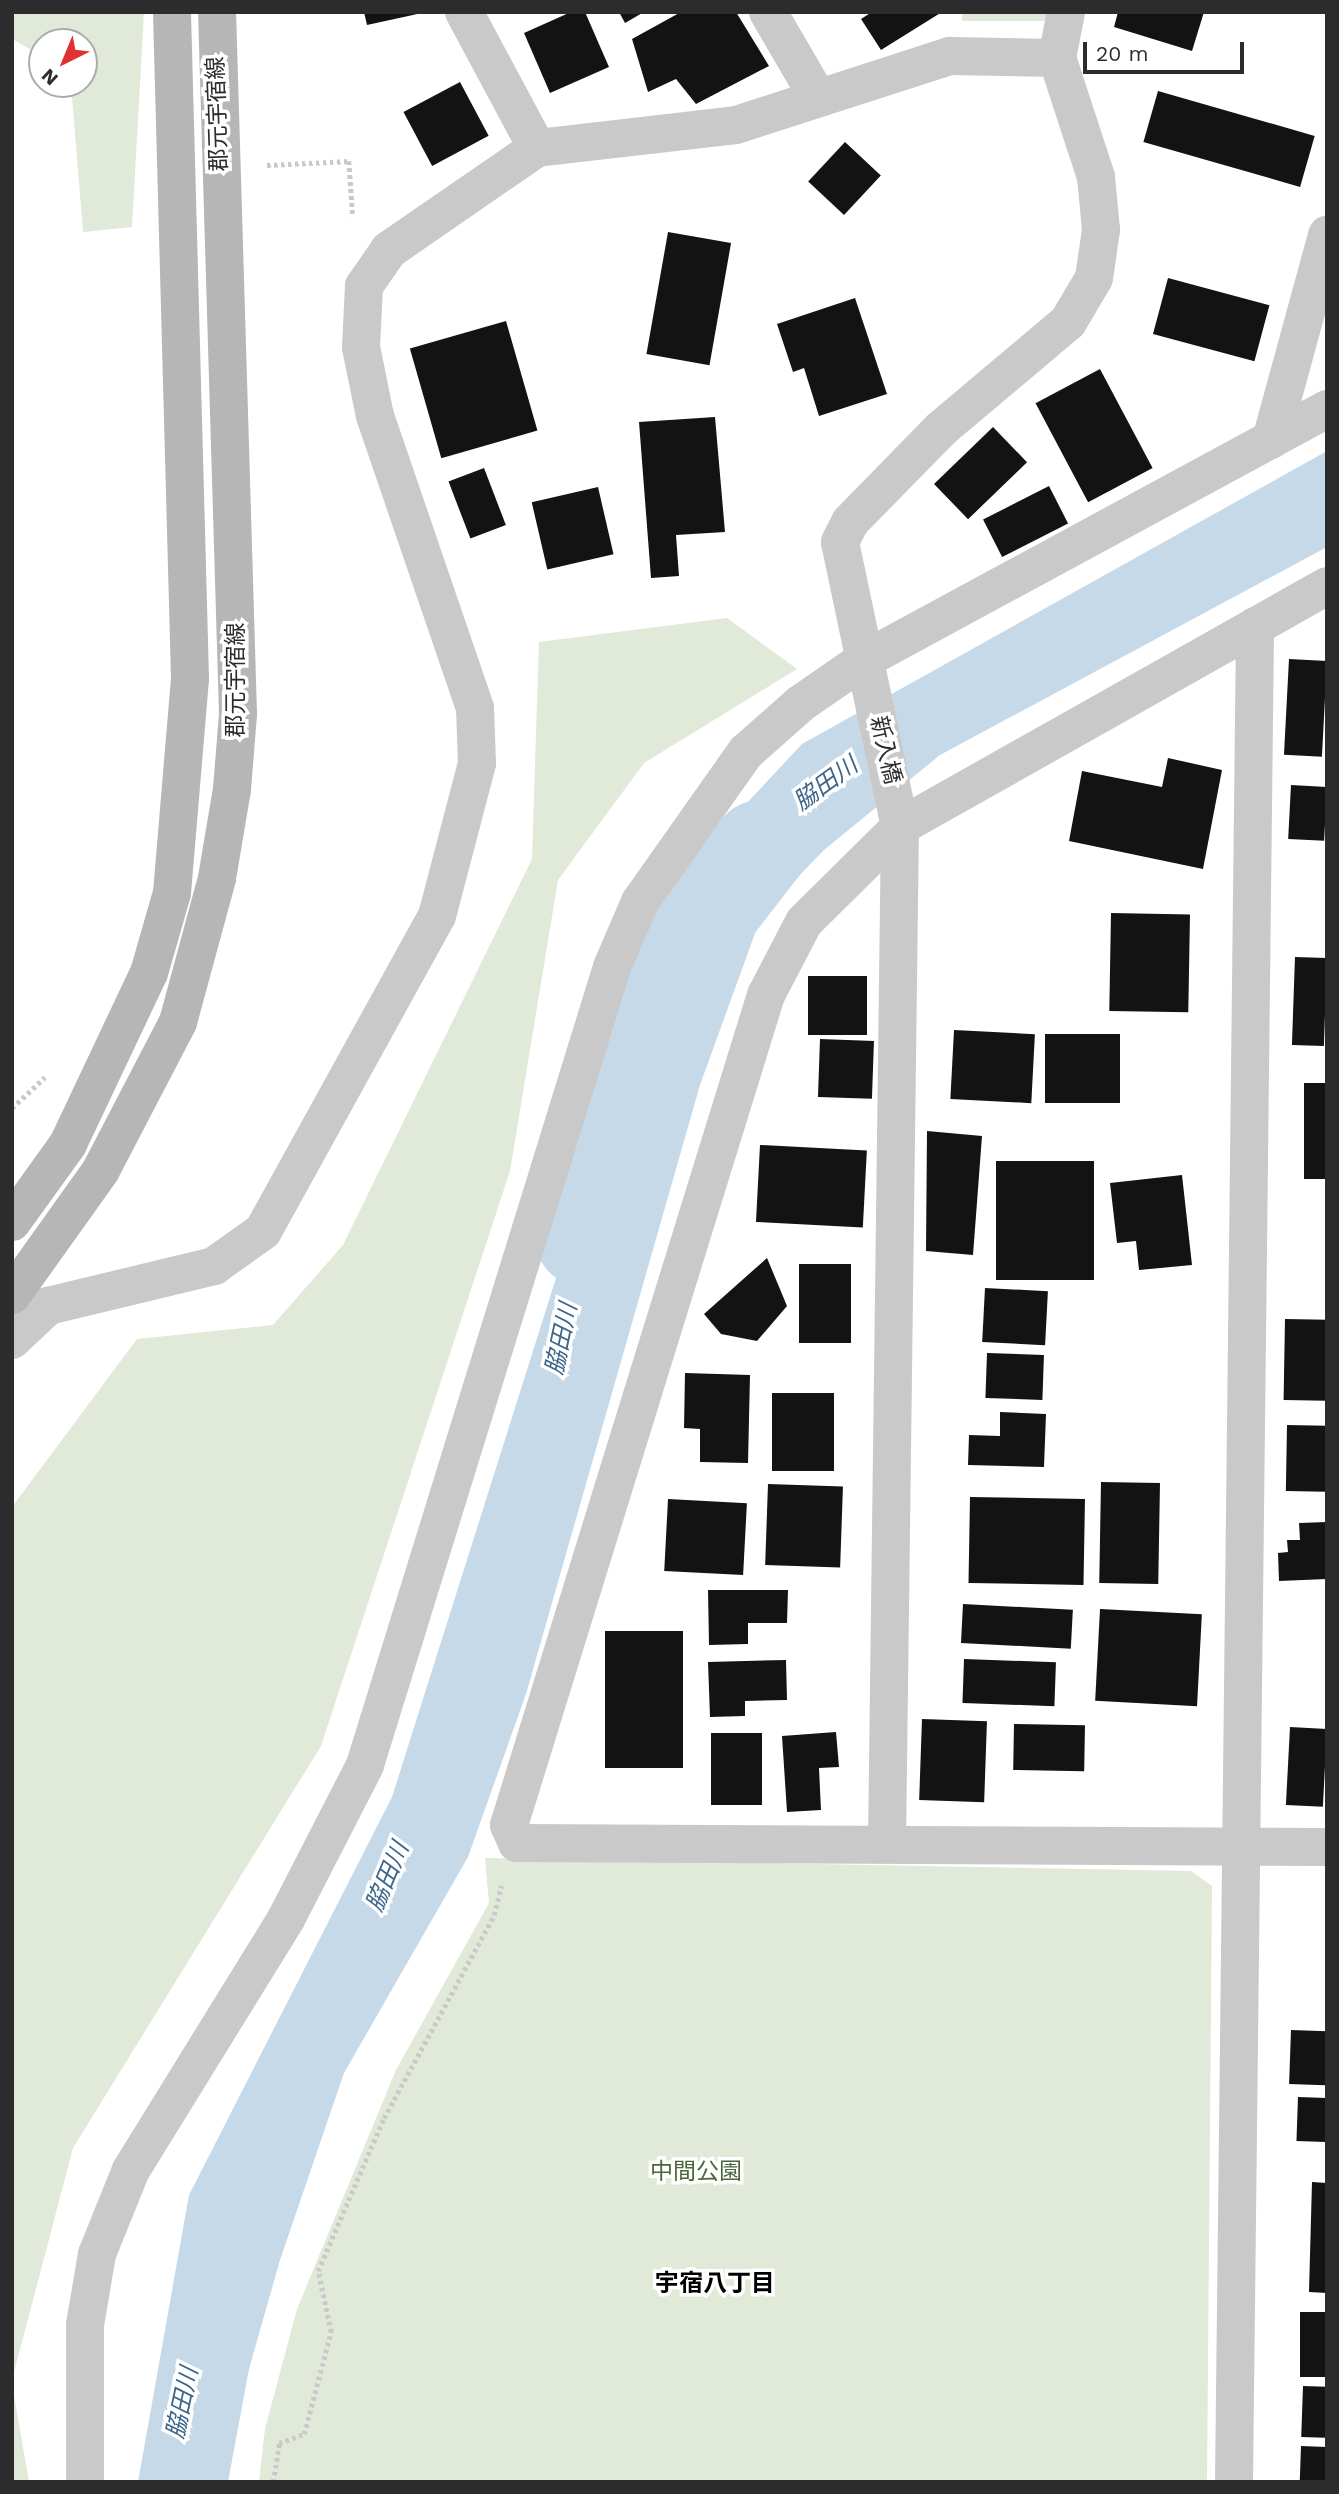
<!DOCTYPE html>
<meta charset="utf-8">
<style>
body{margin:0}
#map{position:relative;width:1339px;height:2494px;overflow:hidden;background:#fff;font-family:"Work Sans","Noto Sans JP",sans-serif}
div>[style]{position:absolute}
.green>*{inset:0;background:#e1e9d9;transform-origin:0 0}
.water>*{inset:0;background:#c6d9e9}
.river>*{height:96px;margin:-48px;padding:0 48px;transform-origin:48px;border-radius:48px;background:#c6d9e9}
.building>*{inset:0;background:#131313;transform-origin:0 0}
.path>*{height:4.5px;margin-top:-2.25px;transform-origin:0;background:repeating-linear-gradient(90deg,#c9c9c9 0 3.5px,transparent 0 7px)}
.street>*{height:38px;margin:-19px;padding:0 19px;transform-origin:19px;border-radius:19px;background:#c9c9c9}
.secondary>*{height:38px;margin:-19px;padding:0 19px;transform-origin:19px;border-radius:19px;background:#b6b6b6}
span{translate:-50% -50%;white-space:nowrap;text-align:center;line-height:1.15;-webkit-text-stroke:7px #fff;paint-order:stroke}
.street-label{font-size:23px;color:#2c2c2c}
.park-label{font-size:23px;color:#4c663b}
.water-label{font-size:24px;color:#3d668a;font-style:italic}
.neighbourhood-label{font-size:24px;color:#000;font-weight:700}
.frame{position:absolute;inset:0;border:14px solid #2c2c2c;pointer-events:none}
.north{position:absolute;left:28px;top:28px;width:70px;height:70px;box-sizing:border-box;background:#fff;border:2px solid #ababab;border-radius:50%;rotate:223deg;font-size:19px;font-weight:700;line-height:28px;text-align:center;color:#2c2c2c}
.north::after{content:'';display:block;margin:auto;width:24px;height:32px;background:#df3332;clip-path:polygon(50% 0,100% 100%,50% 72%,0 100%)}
.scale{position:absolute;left:1083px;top:42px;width:161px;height:32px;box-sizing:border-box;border:4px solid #2c2c2c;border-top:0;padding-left:9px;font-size:21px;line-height:24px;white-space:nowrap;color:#2c2c2c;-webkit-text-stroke:5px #fff;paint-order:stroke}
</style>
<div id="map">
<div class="green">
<i style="clip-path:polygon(12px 12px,144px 12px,132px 227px,83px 232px,71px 84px,84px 84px,84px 42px,42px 42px,42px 56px,12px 39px)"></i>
<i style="left:962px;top:12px;width:88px;height:9px"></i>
<i style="clip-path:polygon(727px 618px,797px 669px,644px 763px,558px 880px,510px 1171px,321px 1746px,73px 2148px,12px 2380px,12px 1507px,137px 1339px,273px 1325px,343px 1245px,532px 859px,539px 642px)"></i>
<i style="clip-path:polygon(485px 1858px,1191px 1871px,1212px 1886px,1207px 2482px,259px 2482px,265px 2429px,297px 2309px,396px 2070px,489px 1903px)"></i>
<i style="clip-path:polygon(12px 2384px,29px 2482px,12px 2482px)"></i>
</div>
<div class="water">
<i style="clip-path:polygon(1327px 451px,1327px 547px,940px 755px,824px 850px,762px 914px,700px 1085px,526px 1694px,468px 1857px,344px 2073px,280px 2260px,249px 2369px,228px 2482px,138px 2482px,189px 2195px,392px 1797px,575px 1218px,731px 820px,802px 744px)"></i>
</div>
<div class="river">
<i style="left:583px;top:1238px;width:140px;rotate:-74.7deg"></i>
<i style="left:620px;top:1103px;width:154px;rotate:-69.4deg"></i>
<i style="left:674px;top:959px;width:140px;rotate:-52.2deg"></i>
</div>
<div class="building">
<i style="clip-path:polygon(364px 12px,422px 12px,422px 13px,367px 25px)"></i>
<i style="clip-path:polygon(571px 12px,585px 12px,609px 67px,550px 93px,524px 33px)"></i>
<i style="clip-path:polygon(619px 12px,644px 12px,625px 23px)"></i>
<i style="clip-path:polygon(681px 12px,736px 12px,769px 66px,696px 104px,676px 79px,648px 92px,632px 39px)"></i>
<i style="clip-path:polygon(872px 12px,942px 12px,881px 50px,861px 19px)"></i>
<i style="clip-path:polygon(1118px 12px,1204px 12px,1192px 51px,1114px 27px)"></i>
<i style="left:460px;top:82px;width:61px;height:64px;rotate:62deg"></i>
<i style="left:1158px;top:91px;width:163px;height:53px;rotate:16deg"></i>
<i style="left:845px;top:142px;width:49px;height:54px;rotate:43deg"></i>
<i style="left:668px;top:232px;width:64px;height:124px;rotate:10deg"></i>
<i style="left:1168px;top:278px;width:105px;height:58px;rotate:15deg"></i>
<i style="clip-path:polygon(855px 298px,887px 394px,819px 416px,804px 368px,793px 372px,777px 324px)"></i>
<i style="left:506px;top:321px;width:114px;height:100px;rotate:74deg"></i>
<i style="left:1100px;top:369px;width:112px;height:73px;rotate:62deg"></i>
<i style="clip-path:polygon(715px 417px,725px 532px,676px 535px,679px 576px,651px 578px,639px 422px)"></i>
<i style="left:993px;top:427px;width:49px;height:82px;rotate:46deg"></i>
<i style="left:484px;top:468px;width:61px;height:38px;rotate:69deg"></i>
<i style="left:1049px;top:486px;width:42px;height:74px;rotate:63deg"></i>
<i style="left:598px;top:487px;width:69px;height:68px;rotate:77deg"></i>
<i style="left:1289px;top:659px;width:38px;height:96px;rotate:3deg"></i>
<i style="clip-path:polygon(1168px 758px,1222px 770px,1203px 869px,1069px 841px,1082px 771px,1162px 787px)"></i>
<i style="left:1291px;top:785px;width:36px;height:54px;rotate:3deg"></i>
<i style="left:1111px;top:913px;width:79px;height:98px;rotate:1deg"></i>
<i style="left:1295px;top:957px;width:32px;height:88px;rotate:2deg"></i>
<i style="left:808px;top:976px;width:59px;height:59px"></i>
<i style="left:954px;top:1030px;width:81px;height:69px;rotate:3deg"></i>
<i style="left:1045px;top:1034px;width:75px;height:69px"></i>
<i style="left:820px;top:1039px;width:54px;height:58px;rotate:2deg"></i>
<i style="left:1304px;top:1083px;width:23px;height:96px"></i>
<i style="clip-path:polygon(927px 1131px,982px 1136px,973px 1255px,926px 1251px)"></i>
<i style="left:760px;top:1145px;width:107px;height:77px;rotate:3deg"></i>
<i style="left:996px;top:1161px;width:98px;height:119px"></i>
<i style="clip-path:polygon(1182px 1175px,1192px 1265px,1139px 1270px,1136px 1241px,1117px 1243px,1110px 1183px)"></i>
<i style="clip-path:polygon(767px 1258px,787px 1306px,757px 1341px,721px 1334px,704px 1314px)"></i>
<i style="left:799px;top:1264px;width:52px;height:79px"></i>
<i style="left:985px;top:1288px;width:63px;height:54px;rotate:3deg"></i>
<i style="left:1285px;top:1319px;width:42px;height:81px;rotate:1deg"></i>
<i style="left:987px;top:1353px;width:57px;height:45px;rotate:2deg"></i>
<i style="clip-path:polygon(685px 1373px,750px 1375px,748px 1463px,700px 1462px,700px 1429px,684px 1428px)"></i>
<i style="left:772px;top:1393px;width:62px;height:78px"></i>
<i style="clip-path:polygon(1000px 1412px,1046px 1414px,1044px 1467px,968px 1465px,969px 1435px,1000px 1436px)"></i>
<i style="left:1287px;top:1425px;width:40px;height:66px;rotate:1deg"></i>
<i style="left:1101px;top:1482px;width:59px;height:101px;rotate:1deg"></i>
<i style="left:768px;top:1484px;width:75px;height:81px;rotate:2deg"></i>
<i style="left:970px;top:1497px;width:115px;height:86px;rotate:1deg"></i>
<i style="left:668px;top:1499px;width:79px;height:72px;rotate:3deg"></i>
<i style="clip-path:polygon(1327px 1522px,1327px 1579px,1279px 1581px,1278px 1553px,1288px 1552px,1287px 1540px,1300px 1540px,1299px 1523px)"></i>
<i style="clip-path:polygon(708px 1590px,788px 1590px,787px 1623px,748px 1623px,748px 1644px,709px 1645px)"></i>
<i style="left:963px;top:1604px;width:110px;height:39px;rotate:3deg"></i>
<i style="left:1100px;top:1609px;width:102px;height:92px;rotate:3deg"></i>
<i style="left:605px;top:1631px;width:78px;height:137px"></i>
<i style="left:964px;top:1659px;width:92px;height:44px;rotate:2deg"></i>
<i style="clip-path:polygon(786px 1660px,787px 1700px,745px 1701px,745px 1716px,710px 1717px,708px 1662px)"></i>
<i style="left:922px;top:1719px;width:65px;height:81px;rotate:2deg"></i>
<i style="left:1014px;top:1724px;width:71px;height:46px;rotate:1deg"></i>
<i style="left:1290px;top:1727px;width:37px;height:78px;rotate:3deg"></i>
<i style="clip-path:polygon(836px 1732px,839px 1767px,819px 1768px,821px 1810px,787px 1812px,782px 1736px)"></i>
<i style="left:711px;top:1733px;width:51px;height:72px"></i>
<i style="left:1291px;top:2030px;width:36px;height:54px;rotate:2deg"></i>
<i style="left:1298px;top:2097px;width:29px;height:44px;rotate:2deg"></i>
<i style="clip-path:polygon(1312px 2182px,1327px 2183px,1327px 2293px,1309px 2292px)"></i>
<i style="left:1327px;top:2312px;width:65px;height:27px;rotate:90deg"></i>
<i style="left:1303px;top:2386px;width:24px;height:51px;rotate:2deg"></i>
<i style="left:1301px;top:2446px;width:26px;height:36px;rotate:2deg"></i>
</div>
<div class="path">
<i style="left:267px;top:165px;width:82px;rotate:-2.8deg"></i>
<i style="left:349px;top:161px;width:56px;rotate:85.9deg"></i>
<i style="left:12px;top:1108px;width:45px;rotate:-43.2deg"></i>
<i style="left:273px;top:2482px;width:39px;rotate:-81deg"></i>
<i style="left:279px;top:2443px;width:27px;rotate:-20deg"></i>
<i style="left:304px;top:2434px;width:106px;rotate:-75.2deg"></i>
<i style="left:331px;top:2332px;width:62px;rotate:-102deg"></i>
<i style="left:318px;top:2271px;width:167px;rotate:-66.7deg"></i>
<i style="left:384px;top:2118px;width:231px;rotate:-61.5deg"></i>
<i style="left:494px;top:1915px;width:30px;rotate:-76deg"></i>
</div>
<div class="street">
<i style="left:464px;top:12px;width:154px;rotate:61.8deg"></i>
<i style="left:768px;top:12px;width:99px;rotate:59.8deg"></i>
<i style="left:1271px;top:440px;width:213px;rotate:-74.7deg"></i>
<i style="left:1327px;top:586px;width:490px;rotate:150.6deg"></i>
<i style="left:900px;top:827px;width:135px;rotate:135.3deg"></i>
<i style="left:804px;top:922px;width:82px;rotate:117.5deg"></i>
<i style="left:766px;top:995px;width:869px;rotate:107.2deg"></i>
<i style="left:509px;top:1825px;width:20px;rotate:66deg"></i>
<i style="left:517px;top:1843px;width:810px;rotate:0.28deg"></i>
<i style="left:12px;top:1340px;width:50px;rotate:-43.4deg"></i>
<i style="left:48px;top:1306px;width:171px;rotate:-13.5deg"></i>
<i style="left:214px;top:1266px;width:60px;rotate:-35.5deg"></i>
<i style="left:263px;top:1231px;width:360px;rotate:-61.1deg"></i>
<i style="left:437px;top:916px;width:158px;rotate:-75.3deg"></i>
<i style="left:477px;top:763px;width:55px;rotate:-92.1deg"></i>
<i style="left:475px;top:708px;width:309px;rotate:-108.9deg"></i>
<i style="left:375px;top:416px;width:70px;rotate:-101.5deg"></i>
<i style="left:361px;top:347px;width:61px;rotate:-87.2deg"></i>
<i style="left:364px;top:286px;width:44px;rotate:-55.2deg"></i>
<i style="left:389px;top:250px;width:180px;rotate:-34.6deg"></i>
<i style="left:537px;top:148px;width:200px;rotate:-6.6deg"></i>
<i style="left:736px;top:125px;width:225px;rotate:-17.9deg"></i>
<i style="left:950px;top:56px;width:107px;rotate:1.1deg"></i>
<i style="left:887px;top:1844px;width:1017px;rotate:-89.27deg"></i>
<i style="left:900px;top:827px;width:291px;rotate:-101.9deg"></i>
<i style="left:840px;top:542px;width:22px;rotate:-63deg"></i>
<i style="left:850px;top:522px;width:130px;rotate:-45.6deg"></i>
<i style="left:941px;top:429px;width:166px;rotate:-40.1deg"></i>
<i style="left:1068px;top:322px;width:51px;rotate:-59.4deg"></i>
<i style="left:1094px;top:278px;width:49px;rotate:-81.7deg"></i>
<i style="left:1101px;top:230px;width:53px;rotate:-95.4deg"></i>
<i style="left:1096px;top:177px;width:125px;rotate:-108.1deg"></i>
<i style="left:1057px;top:58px;width:47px;rotate:-78.9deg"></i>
<i style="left:85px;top:2482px;width:157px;rotate:-90deg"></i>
<i style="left:85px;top:2325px;width:72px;rotate:-80.4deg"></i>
<i style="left:97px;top:2254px;width:91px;rotate:-68deg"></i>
<i style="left:131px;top:2170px;width:295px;rotate:-58.3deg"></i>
<i style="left:286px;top:1919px;width:173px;rotate:-62.8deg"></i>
<i style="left:365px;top:1765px;width:835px;rotate:-72.8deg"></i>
<i style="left:612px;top:967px;width:71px;rotate:-66.7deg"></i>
<i style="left:640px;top:902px;width:184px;rotate:-54.8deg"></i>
<i style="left:746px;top:752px;width:72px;rotate:-41.6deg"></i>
<i style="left:800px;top:704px;width:75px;rotate:-34.7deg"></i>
<i style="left:862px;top:661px;width:529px;rotate:-28.45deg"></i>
<i style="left:1234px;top:2482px;width:1856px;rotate:-89.35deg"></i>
</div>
<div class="secondary">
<i style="left:12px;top:1222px;width:96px;rotate:-54.3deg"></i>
<i style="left:68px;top:1144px;width:189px;rotate:-64.7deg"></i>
<i style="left:149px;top:973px;width:83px;rotate:-74deg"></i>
<i style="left:172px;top:893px;width:216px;rotate:-85.2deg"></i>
<i style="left:190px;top:678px;width:666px;rotate:-91.55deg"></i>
<i style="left:12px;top:1295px;width:153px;rotate:-54.5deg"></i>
<i style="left:101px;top:1170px;width:167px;rotate:-62.5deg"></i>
<i style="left:178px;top:1022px;width:149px;rotate:-74.8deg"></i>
<i style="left:217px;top:878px;width:90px;rotate:-80.4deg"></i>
<i style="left:232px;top:789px;width:75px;rotate:-85.4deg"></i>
<i style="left:238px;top:714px;width:702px;rotate:-91.71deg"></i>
</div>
<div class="street-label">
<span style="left:218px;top:114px;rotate:-92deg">郡元宇宿線</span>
<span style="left:236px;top:680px;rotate:-90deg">郡元宇宿線</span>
<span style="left:885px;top:750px;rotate:77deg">新入橋</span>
</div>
<div class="park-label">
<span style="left:696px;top:2172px">中間公園</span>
</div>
<div class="water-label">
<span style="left:826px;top:784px;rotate:-36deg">脇田川</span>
<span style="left:562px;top:1339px;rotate:-78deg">脇田川</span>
<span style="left:388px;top:1877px;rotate:-67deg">脇田川</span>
<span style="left:183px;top:2403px;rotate:-78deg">脇田川</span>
</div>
<div class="neighbourhood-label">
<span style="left:715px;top:2284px">宇宿八丁目</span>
</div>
<div class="frame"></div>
<div class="north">N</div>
<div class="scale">20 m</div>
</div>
